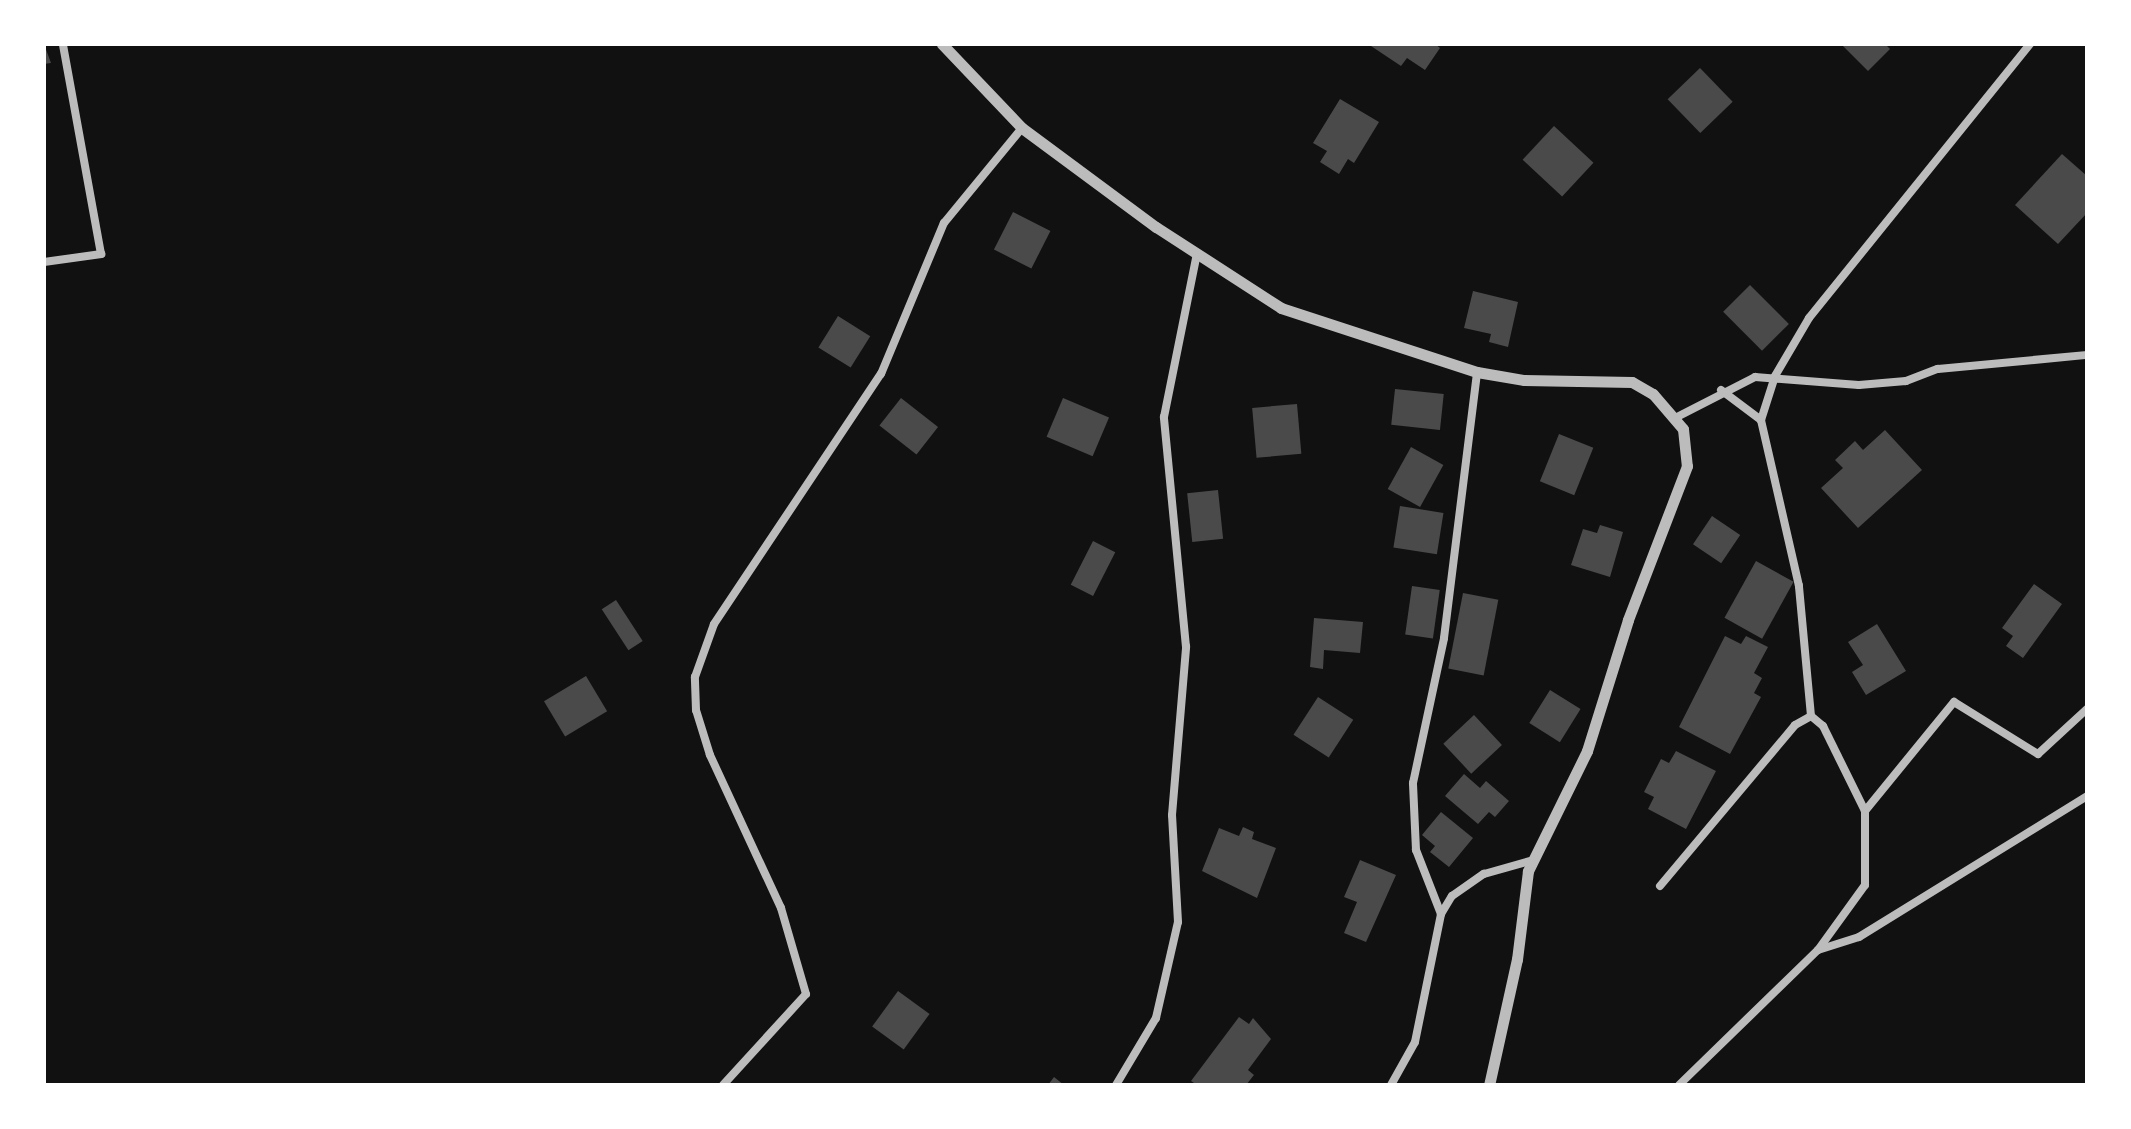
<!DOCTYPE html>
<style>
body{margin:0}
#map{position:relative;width:2131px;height:1129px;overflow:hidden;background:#111;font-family:"Archivo Narrow",sans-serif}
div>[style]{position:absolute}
.building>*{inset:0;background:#4a4a4a;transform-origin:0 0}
.minor>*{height:8px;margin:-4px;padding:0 4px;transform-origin:4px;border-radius:4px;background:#bcbcbc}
.tertiary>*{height:11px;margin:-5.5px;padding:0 5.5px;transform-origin:5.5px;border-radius:5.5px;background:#bcbcbc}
span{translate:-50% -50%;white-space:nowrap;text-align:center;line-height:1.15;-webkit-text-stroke:6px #fff;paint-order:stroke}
.frame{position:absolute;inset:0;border:46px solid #fff;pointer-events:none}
</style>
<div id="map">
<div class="building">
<i style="clip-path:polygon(44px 44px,51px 63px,44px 64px)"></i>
<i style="clip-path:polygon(1368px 44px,1435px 44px,1440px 48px,1425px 70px,1407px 58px,1401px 66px)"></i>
<i style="clip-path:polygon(1841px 44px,1885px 44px,1890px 49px,1868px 71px)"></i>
<i style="left:1700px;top:68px;width:47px;height:45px;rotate:46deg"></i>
<i style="clip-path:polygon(1340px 99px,1379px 122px,1354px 163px,1348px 159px,1339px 174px,1320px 162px,1327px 151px,1313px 143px)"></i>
<i style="left:1554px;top:126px;width:54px;height:46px;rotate:43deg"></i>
<i style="clip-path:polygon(2062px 154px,2087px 176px,2087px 213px,2058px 244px,2015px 205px)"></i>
<i style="left:1013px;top:212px;width:42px;height:42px;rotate:27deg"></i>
<i style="left:1750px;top:285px;width:55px;height:38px;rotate:45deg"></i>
<i style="clip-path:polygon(1473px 291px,1518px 302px,1508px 347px,1489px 342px,1491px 334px,1464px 328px)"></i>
<i style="left:838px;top:316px;width:38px;height:37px;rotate:32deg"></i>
<i style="left:1395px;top:389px;width:49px;height:36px;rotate:6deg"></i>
<i style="left:901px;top:398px;width:47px;height:35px;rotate:38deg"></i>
<i style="left:1063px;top:398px;width:50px;height:42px;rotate:23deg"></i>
<i style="left:1297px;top:404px;width:50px;height:45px;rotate:85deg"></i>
<i style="clip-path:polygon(1885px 430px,1922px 470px,1858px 528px,1821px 488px,1843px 468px,1835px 460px,1855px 441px,1863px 450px)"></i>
<i style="left:1559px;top:434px;width:37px;height:51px;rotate:22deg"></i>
<i style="left:1411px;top:447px;width:37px;height:48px;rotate:29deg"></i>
<i style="left:1218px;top:490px;width:49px;height:31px;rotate:84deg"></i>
<i style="left:1400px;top:506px;width:44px;height:42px;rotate:9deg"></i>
<i style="left:1712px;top:516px;width:34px;height:34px;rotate:34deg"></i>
<i style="clip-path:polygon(1600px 525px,1623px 532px,1610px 577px,1571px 565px,1583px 529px,1597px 533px)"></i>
<i style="left:1093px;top:541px;width:25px;height:49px;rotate:27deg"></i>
<i style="left:1756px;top:561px;width:43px;height:65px;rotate:29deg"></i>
<i style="clip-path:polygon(2034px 584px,2062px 604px,2023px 658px,2006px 646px,2013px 636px,2002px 628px)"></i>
<i style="left:1412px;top:586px;width:28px;height:49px;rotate:8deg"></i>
<i style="left:1463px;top:593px;width:36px;height:77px;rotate:11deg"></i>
<i style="left:616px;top:600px;width:49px;height:17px;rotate:57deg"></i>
<i style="clip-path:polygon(1314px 618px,1363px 622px,1360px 653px,1324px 650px,1323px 669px,1310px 667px)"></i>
<i style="clip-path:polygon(1877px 624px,1906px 671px,1866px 695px,1852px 672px,1863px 665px,1848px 642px)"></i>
<i style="clip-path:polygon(1725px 636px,1741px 644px,1746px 636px,1768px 647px,1754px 673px,1762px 678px,1754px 693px,1761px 697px,1730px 754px,1679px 727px)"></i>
<i style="left:586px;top:676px;width:41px;height:49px;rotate:59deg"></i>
<i style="left:1550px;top:690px;width:36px;height:39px;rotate:32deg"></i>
<i style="left:1318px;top:697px;width:42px;height:45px;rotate:33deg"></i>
<i style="left:1474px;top:715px;width:41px;height:42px;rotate:47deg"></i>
<i style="clip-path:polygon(1676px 751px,1716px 771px,1686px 829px,1648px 809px,1654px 797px,1644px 792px,1661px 759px,1669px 763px)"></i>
<i style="clip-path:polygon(1464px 774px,1480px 788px,1486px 781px,1509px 801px,1495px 817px,1489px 812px,1478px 824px,1445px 796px)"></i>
<i style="clip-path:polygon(1441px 812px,1473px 838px,1449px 867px,1430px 852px,1435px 846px,1422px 835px)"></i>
<i style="clip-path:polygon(1243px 827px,1254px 832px,1252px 839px,1276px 848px,1257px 898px,1202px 871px,1219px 828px,1239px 836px)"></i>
<i style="clip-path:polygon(1360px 860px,1396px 875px,1366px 942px,1344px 933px,1357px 902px,1344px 897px)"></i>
<i style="left:898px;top:991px;width:39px;height:44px;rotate:36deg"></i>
<i style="clip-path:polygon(1239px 1017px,1249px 1024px,1253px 1018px,1271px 1039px,1248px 1070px,1254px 1075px,1246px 1085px,1197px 1085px,1191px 1081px)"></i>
<i style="clip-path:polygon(1054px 1077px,1064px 1085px,1048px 1085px)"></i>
</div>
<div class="minor">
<i style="left:44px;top:262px;width:58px;rotate:-8deg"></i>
<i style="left:101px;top:254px;width:213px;rotate:-100.3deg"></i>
<i style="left:1721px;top:390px;width:50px;rotate:36.9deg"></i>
<i style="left:1675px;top:418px;width:90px;rotate:-27.1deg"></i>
<i style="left:1755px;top:377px;width:104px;rotate:4.4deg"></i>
<i style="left:1859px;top:385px;width:47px;rotate:-4.9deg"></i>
<i style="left:1906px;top:381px;width:34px;rotate:-21deg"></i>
<i style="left:1938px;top:369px;width:150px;rotate:-5.4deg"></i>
<i style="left:1865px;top:811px;width:141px;rotate:-50.8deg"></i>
<i style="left:1954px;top:702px;width:99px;rotate:31.8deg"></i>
<i style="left:2038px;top:754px;width:67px;rotate:-42.6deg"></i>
<i style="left:1660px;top:886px;width:210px;rotate:-50deg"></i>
<i style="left:1795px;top:725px;width:18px;rotate:-29deg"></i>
<i style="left:1441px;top:914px;width:69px;rotate:-111.3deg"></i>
<i style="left:1416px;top:850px;width:67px;rotate:-92.6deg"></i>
<i style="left:1413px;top:783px;width:148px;rotate:-77.9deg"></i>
<i style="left:1444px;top:638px;width:268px;rotate:-82.9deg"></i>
<i style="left:1818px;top:950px;width:43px;rotate:-17.6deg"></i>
<i style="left:1859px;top:937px;width:268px;rotate:-31.7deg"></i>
<i style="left:723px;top:1085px;width:123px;rotate:-47.6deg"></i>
<i style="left:806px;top:994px;width:90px;rotate:-106.2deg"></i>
<i style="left:781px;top:908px;width:169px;rotate:-114.9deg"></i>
<i style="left:710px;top:755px;width:47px;rotate:-107.3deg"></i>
<i style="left:696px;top:710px;width:33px;rotate:-92deg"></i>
<i style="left:695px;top:677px;width:56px;rotate:-70.3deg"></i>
<i style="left:714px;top:624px;width:301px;rotate:-56.3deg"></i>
<i style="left:881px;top:374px;width:164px;rotate:-67.4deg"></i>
<i style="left:944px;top:223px;width:123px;rotate:-50.6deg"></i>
<i style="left:1116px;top:1085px;width:78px;rotate:-59.2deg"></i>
<i style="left:1156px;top:1018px;width:98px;rotate:-77.1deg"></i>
<i style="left:1178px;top:922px;width:107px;rotate:-93.2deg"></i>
<i style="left:1172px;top:815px;width:169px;rotate:-85.2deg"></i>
<i style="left:1186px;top:647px;width:231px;rotate:-95.5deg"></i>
<i style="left:1164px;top:417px;width:167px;rotate:-78.6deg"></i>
<i style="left:1391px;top:1085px;width:49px;rotate:-60.8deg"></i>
<i style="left:1415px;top:1042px;width:131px;rotate:-78.5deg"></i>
<i style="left:1441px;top:914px;width:21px;rotate:-59deg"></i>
<i style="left:1452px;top:896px;width:39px;rotate:-35deg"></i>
<i style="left:1484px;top:874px;width:51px;rotate:-15.9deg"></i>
<i style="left:1679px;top:1085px;width:194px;rotate:-44.2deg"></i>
<i style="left:1818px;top:950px;width:80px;rotate:-54.1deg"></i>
<i style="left:1865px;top:885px;width:74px;rotate:-90deg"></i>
<i style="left:1865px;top:811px;width:95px;rotate:-116.3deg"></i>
<i style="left:1823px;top:726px;width:16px;rotate:-140deg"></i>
<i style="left:1811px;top:716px;width:131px;rotate:-95.3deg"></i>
<i style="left:1799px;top:586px;width:170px;rotate:-102.9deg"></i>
<i style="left:1761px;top:420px;width:46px;rotate:-72.3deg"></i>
<i style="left:1775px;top:376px;width:67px;rotate:-59.6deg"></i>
<i style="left:1809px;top:318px;width:352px;rotate:-51.1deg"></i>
</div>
<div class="tertiary">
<i style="left:942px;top:44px;width:116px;rotate:46.4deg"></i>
<i style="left:1022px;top:128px;width:167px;rotate:36.5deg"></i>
<i style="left:1156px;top:227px;width:149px;rotate:32.9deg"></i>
<i style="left:1281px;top:308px;width:206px;rotate:18.1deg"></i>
<i style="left:1477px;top:372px;width:48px;rotate:9.7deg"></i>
<i style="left:1524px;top:380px;width:108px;rotate:1.1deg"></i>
<i style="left:1632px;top:382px;width:24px;rotate:30deg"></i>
<i style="left:1653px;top:394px;width:46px;rotate:49.4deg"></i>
<i style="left:1683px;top:429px;width:37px;rotate:84deg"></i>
<i style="left:1687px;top:466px;width:165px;rotate:111deg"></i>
<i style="left:1628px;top:620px;width:137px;rotate:107.4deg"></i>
<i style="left:1587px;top:751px;width:134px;rotate:116.2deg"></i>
<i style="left:1528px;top:871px;width:89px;rotate:97.1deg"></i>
<i style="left:1517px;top:959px;width:129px;rotate:102.5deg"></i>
</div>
<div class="frame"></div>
</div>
